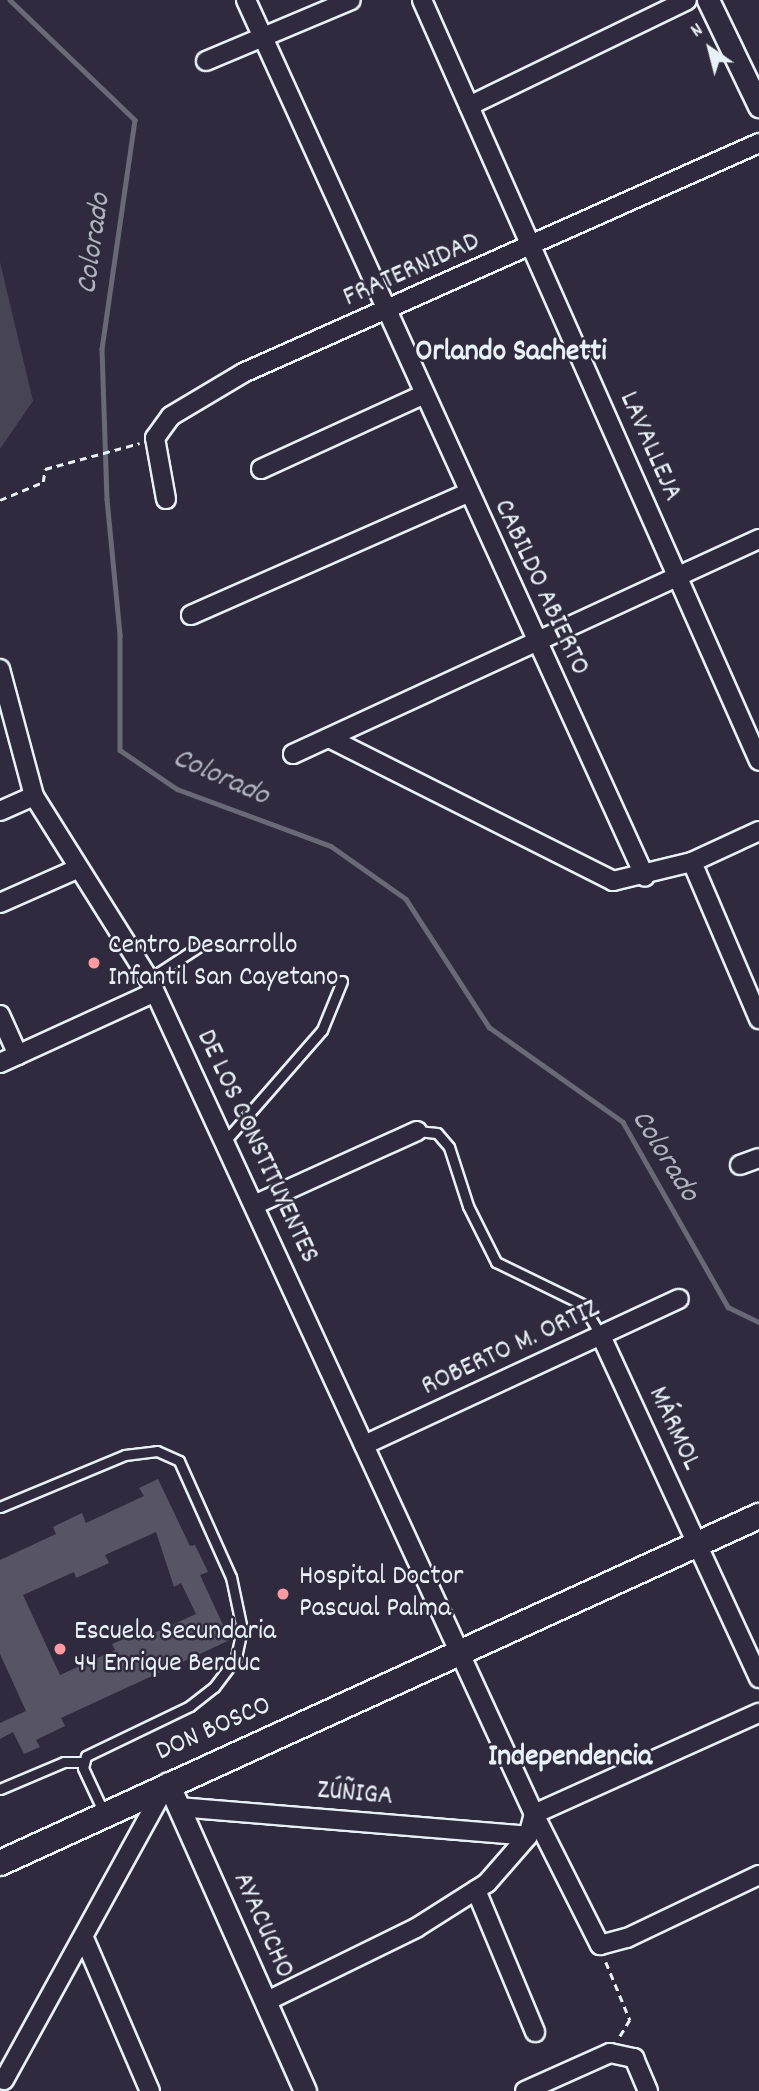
<!DOCTYPE html>
<meta charset="utf-8">
<style>
body{margin:0}
#map{position:relative;width:759px;height:2091px;overflow:hidden;background:#2f2a3d;font-family:Dekko,sans-serif}
div>[style]{position:absolute}
.green>*{inset:0;background:#464455}
.stream>*{height:4.5px;margin:-2.25px;padding:0 2.25px;transform-origin:2.25px;border-radius:2.25px;background:#696978}
.building>*{inset:0;background:#575565}
.path>*{height:2.5px;margin-top:-1.25px;transform-origin:0;background:repeating-linear-gradient(90deg,#e8f1f8 0 7px,transparent 0 12px)}
.roads{filter:drop-shadow(2px 0 #e8f1f8) drop-shadow(-2px 0 #e8f1f8) drop-shadow(0 2px #e8f1f8) drop-shadow(0 -2px #e8f1f8)}
.service>*{height:9px;margin:-4.5px;padding:0 4.5px;transform-origin:4.5px;border-radius:4.5px;background:#2f2a3d}
.minor>*{height:18px;margin:-9px;padding:0 9px;transform-origin:9px;border-radius:9px;background:#2f2a3d}
.tertiary>*{height:21px;margin:-10.5px;padding:0 10.5px;transform-origin:10.5px;border-radius:10.5px;background:#2f2a3d}
.secondary>*{height:24px;margin:-12px;padding:0 12px;transform-origin:12px;border-radius:12px;background:#2f2a3d}
.dots>*{width:19px;height:19px;translate:-50% -50%;box-sizing:border-box;border:4px solid #2f2a3d;border-radius:50%}
span{translate:-50% -50%;white-space:nowrap;text-align:center;line-height:1.15;-webkit-text-stroke:5px #2f2a3d;paint-order:stroke}
.street-label{font-size:28px;color:#e8f1f8}
.poi-label{font-size:28px;color:#e8f1f8}
.left{translate:0 -50%;text-align:left}
.water-label{font-size:30px;color:#afb4be;font-style:italic}
.neighbourhood-label{font-size:30px;color:#e8f1f8;font-weight:700}
.north{position:absolute;left:675px;top:14px;width:70px;height:70px;-webkit-text-stroke:5px #2f2a3d;paint-order:stroke;rotate:325deg;font-size:19px;font-weight:700;line-height:28px;text-align:center;color:#e8f1f8}
.north::after{content:'';display:block;margin:auto;width:24px;height:32px;background:#e8f1f8;clip-path:polygon(50% 0,100% 100%,50% 72%,0 100%)}
</style>
<div id="map">
<div class="green">
<i style="clip-path:polygon(0 262px,33px 401px,0 449px)"></i>
</div>
<div class="stream">
<i style="left:10px;top:0;width:173px;rotate:43.8deg"></i>
<i style="left:135px;top:120px;width:231px;rotate:98.2deg"></i>
<i style="left:102px;top:349px;width:150px;rotate:88.1deg"></i>
<i style="left:107px;top:499px;width:137px;rotate:84.5deg"></i>
<i style="left:120px;top:635px;width:115px;rotate:90deg"></i>
<i style="left:120px;top:750px;width:69px;rotate:34.4deg"></i>
<i style="left:177px;top:789px;width:164px;rotate:20.3deg"></i>
<i style="left:331px;top:846px;width:92px;rotate:35.2deg"></i>
<i style="left:406px;top:899px;width:153px;rotate:57deg"></i>
<i style="left:489px;top:1027px;width:164px;rotate:35.3deg"></i>
<i style="left:623px;top:1122px;width:213px;rotate:60.4deg"></i>
<i style="left:728px;top:1307px;width:34px;rotate:26deg"></i>
</div>
<div class="building">
<i style="clip-path:polygon(evenodd,158px 1479px,190px 1546px,195px 1545px,208px 1572px,200px 1575px,230px 1640px,61px 1718px,65px 1726px,36px 1740px,40px 1747px,24px 1754px,13px 1732px,0 1739px,0 1723px,26px 1711px,0 1654px,0 1560px,56px 1534px,53px 1527px,82px 1513px,86px 1523px,144px 1496px,139px 1488px,158px 1479px,156px 1532px,174px 1587px,181px 1583px,196px 1614px,141px 1639px,138px 1633px,112px 1644px,115px 1650px,60px 1675px,23px 1595px,74px 1572px,76px 1578px,109px 1563px,105px 1555px,156px 1532px)"></i>
</div>
<div class="path">
<i style="left:0;top:500px;width:47px;rotate:-22.7deg"></i>
<i style="left:43px;top:482px;width:13px;rotate:-81deg"></i>
<i style="left:45px;top:469px;width:98px;rotate:-15.3deg"></i>
<i style="left:606px;top:1962px;width:63px;rotate:67.5deg"></i>
<i style="left:630px;top:2020px;width:21px;rotate:121deg"></i>
</div>
<div class="roads">
<div class="service">
<i style="left:149px;top:979px;width:59px;rotate:-33.1deg"></i>
<i style="left:417px;top:1131px;width:20px;rotate:6deg"></i>
<i style="left:437px;top:1133px;width:18px;rotate:49deg"></i>
<i style="left:449px;top:1147px;width:62px;rotate:72.1deg"></i>
<i style="left:468px;top:1206px;width:63px;rotate:63.4deg"></i>
<i style="left:496px;top:1262px;width:96px;rotate:26deg"></i>
<i style="left:582px;top:1304px;width:37px;rotate:59deg"></i>
<i style="left:226px;top:1140px;width:146px;rotate:-48.9deg"></i>
<i style="left:322px;top:1030px;width:53px;rotate:-67.8deg"></i>
<i style="left:0;top:1507px;width:135px;rotate:-22.6deg"></i>
<i style="left:125px;top:1455px;width:32px;rotate:-7deg"></i>
<i style="left:157px;top:1451px;width:24px;rotate:24deg"></i>
<i style="left:179px;top:1461px;width:127px;rotate:65.9deg"></i>
<i style="left:231px;top:1577px;width:53px;rotate:78.1deg"></i>
<i style="left:242px;top:1629px;width:30px;rotate:102deg"></i>
<i style="left:236px;top:1658px;width:36px;rotate:127deg"></i>
<i style="left:214px;top:1687px;width:31px;rotate:142deg"></i>
<i style="left:190px;top:1706px;width:115px;rotate:154.3deg"></i>
<i style="left:86px;top:1756px;width:12px;rotate:104deg"></i>
<i style="left:83px;top:1768px;width:50px;rotate:65deg"></i>
<i style="left:0;top:1789px;width:69px;rotate:-22.9deg"></i>
<i style="left:64px;top:1762px;width:19px"></i>
</div>
<div class="minor">
<i style="left:246px;top:0;width:963px;rotate:65.54deg"></i>
<i style="left:422px;top:0;width:832px;rotate:66.11deg"></i>
<i style="left:206px;top:61px;width:157px;rotate:-22.8deg"></i>
<i style="left:469px;top:106px;width:242px;rotate:-25.9deg"></i>
<i style="left:261px;top:469px;width:178px;rotate:-24.6deg"></i>
<i style="left:166px;top:499px;width:62px;rotate:-100.2deg"></i>
<i style="left:155px;top:438px;width:27px;rotate:-54deg"></i>
<i style="left:171px;top:416px;width:84px;rotate:-30.8deg"></i>
<i style="left:243px;top:373px;width:565px;rotate:-24.02deg"></i>
<i style="left:191px;top:615px;width:303px;rotate:-23.8deg"></i>
<i style="left:0;top:669px;width:131px;rotate:75deg"></i>
<i style="left:34px;top:796px;width:216px;rotate:57.9deg"></i>
<i style="left:149px;top:979px;width:919px;rotate:65.25deg"></i>
<i style="left:534px;top:1814px;width:147px;rotate:63.3deg"></i>
<i style="left:600px;top:1945px;width:28px;rotate:-15deg"></i>
<i style="left:627px;top:1938px;width:146px;rotate:-25.5deg"></i>
<i style="left:329px;top:738px;width:318px;rotate:26.7deg"></i>
<i style="left:613px;top:881px;width:81px;rotate:-13.5deg"></i>
<i style="left:692px;top:862px;width:74px;rotate:-24.8deg"></i>
<i style="left:293px;top:754px;width:513px;rotate:-24.77deg"></i>
<i style="left:0;top:811px;width:37px;rotate:-24deg"></i>
<i style="left:692px;top:862px;width:171px;rotate:66.9deg"></i>
<i style="left:0;top:903px;width:86px;rotate:-23.9deg"></i>
<i style="left:0;top:1015px;width:44px;rotate:65.8deg"></i>
<i style="left:0;top:1063px;width:170px;rotate:-24.6deg"></i>
<i style="left:740px;top:1165px;width:20px;rotate:-20deg"></i>
<i style="left:254px;top:1205px;width:179px;rotate:-24.4deg"></i>
<i style="left:601px;top:1336px;width:377px;rotate:65.2deg"></i>
<i style="left:364px;top:1445px;width:347px;rotate:-24.9deg"></i>
<i style="left:178px;top:1807px;width:351px;rotate:4.7deg"></i>
<i style="left:476px;top:1890px;width:154px;rotate:67.4deg"></i>
<i style="left:84px;top:1938px;width:167px;rotate:66.7deg"></i>
<i style="left:265px;top:2002px;width:168px;rotate:-26.1deg"></i>
<i style="left:416px;top:1928px;width:84px;rotate:-32.4deg"></i>
<i style="left:487px;top:1883px;width:62px;rotate:-48.9deg"></i>
<i style="left:528px;top:1836px;width:23px;rotate:-75deg"></i>
<i style="left:534px;top:1814px;width:247px;rotate:-24.2deg"></i>
<i style="left:4px;top:2080px;width:337px;rotate:-61.2deg"></i>
<i style="left:525px;top:2091px;width:93px;rotate:-24.1deg"></i>
<i style="left:610px;top:2053px;width:25px;rotate:12deg"></i>
<i style="left:634px;top:2058px;width:36px;rotate:67deg"></i>
</div>
<div class="tertiary">
<i style="left:708px;top:0;width:118px;rotate:64.3deg"></i>
<i style="left:168px;top:1783px;width:337px;rotate:66deg"></i>
</div>
<div class="secondary">
<i style="left:0;top:1863px;width:835px;rotate:-24.57deg"></i>
</div>
</div>
<div class="dots">
<i style="left:94px;top:963px;background:#ff9aa2"></i>
<i style="left:283px;top:1594px;background:#ff9aa2"></i>
<i style="left:60px;top:1649px;background:#ff9aa2"></i>
</div>
<div class="street-label">
<span style="left:412px;top:271px;rotate:-24deg">FRATERNIDAD</span>
<span style="left:649px;top:447px;rotate:66deg">LAVALLEJA</span>
<span style="left:540px;top:588px;rotate:65deg">CABILDO ABIERTO</span>
<span style="left:256px;top:1147px;rotate:65deg">DE LOS CONSTITUYENTES</span>
<span style="left:511px;top:1349px;rotate:-25deg">ROBERTO M. ORTIZ</span>
<span style="left:673px;top:1429px;rotate:65deg">MÁRMOL</span>
<span style="left:214px;top:1730px;rotate:-24deg">DON BOSCO</span>
<span style="left:355px;top:1795px;rotate:5deg">ZÚÑIGA</span>
<span style="left:262px;top:1926px;rotate:66deg">AYACUCHO</span>
</div>
<div class="poi-label">
<span class="left" style="left:108px;top:963px">Centro Desarrollo<br>Infantil San Cayetano</span>
<span class="left" style="left:299px;top:1594px">Hospital Doctor<br>Pascual Palma</span>
<span class="left" style="left:74px;top:1649px">Escuela Secundaria<br>44 Enrique Berduc</span>
</div>
<div class="water-label">
<span style="left:96px;top:244px;rotate:-82deg">Colorado</span>
<span style="left:220px;top:779px;rotate:24deg">Colorado</span>
<span style="left:663px;top:1157px;rotate:58deg">Colorado</span>
</div>
<div class="neighbourhood-label">
<span style="left:511px;top:354px">Orlando Sachetti</span>
<span style="left:570px;top:1759px">Independencia</span>
</div>
<div class="north">N</div>
</div>
